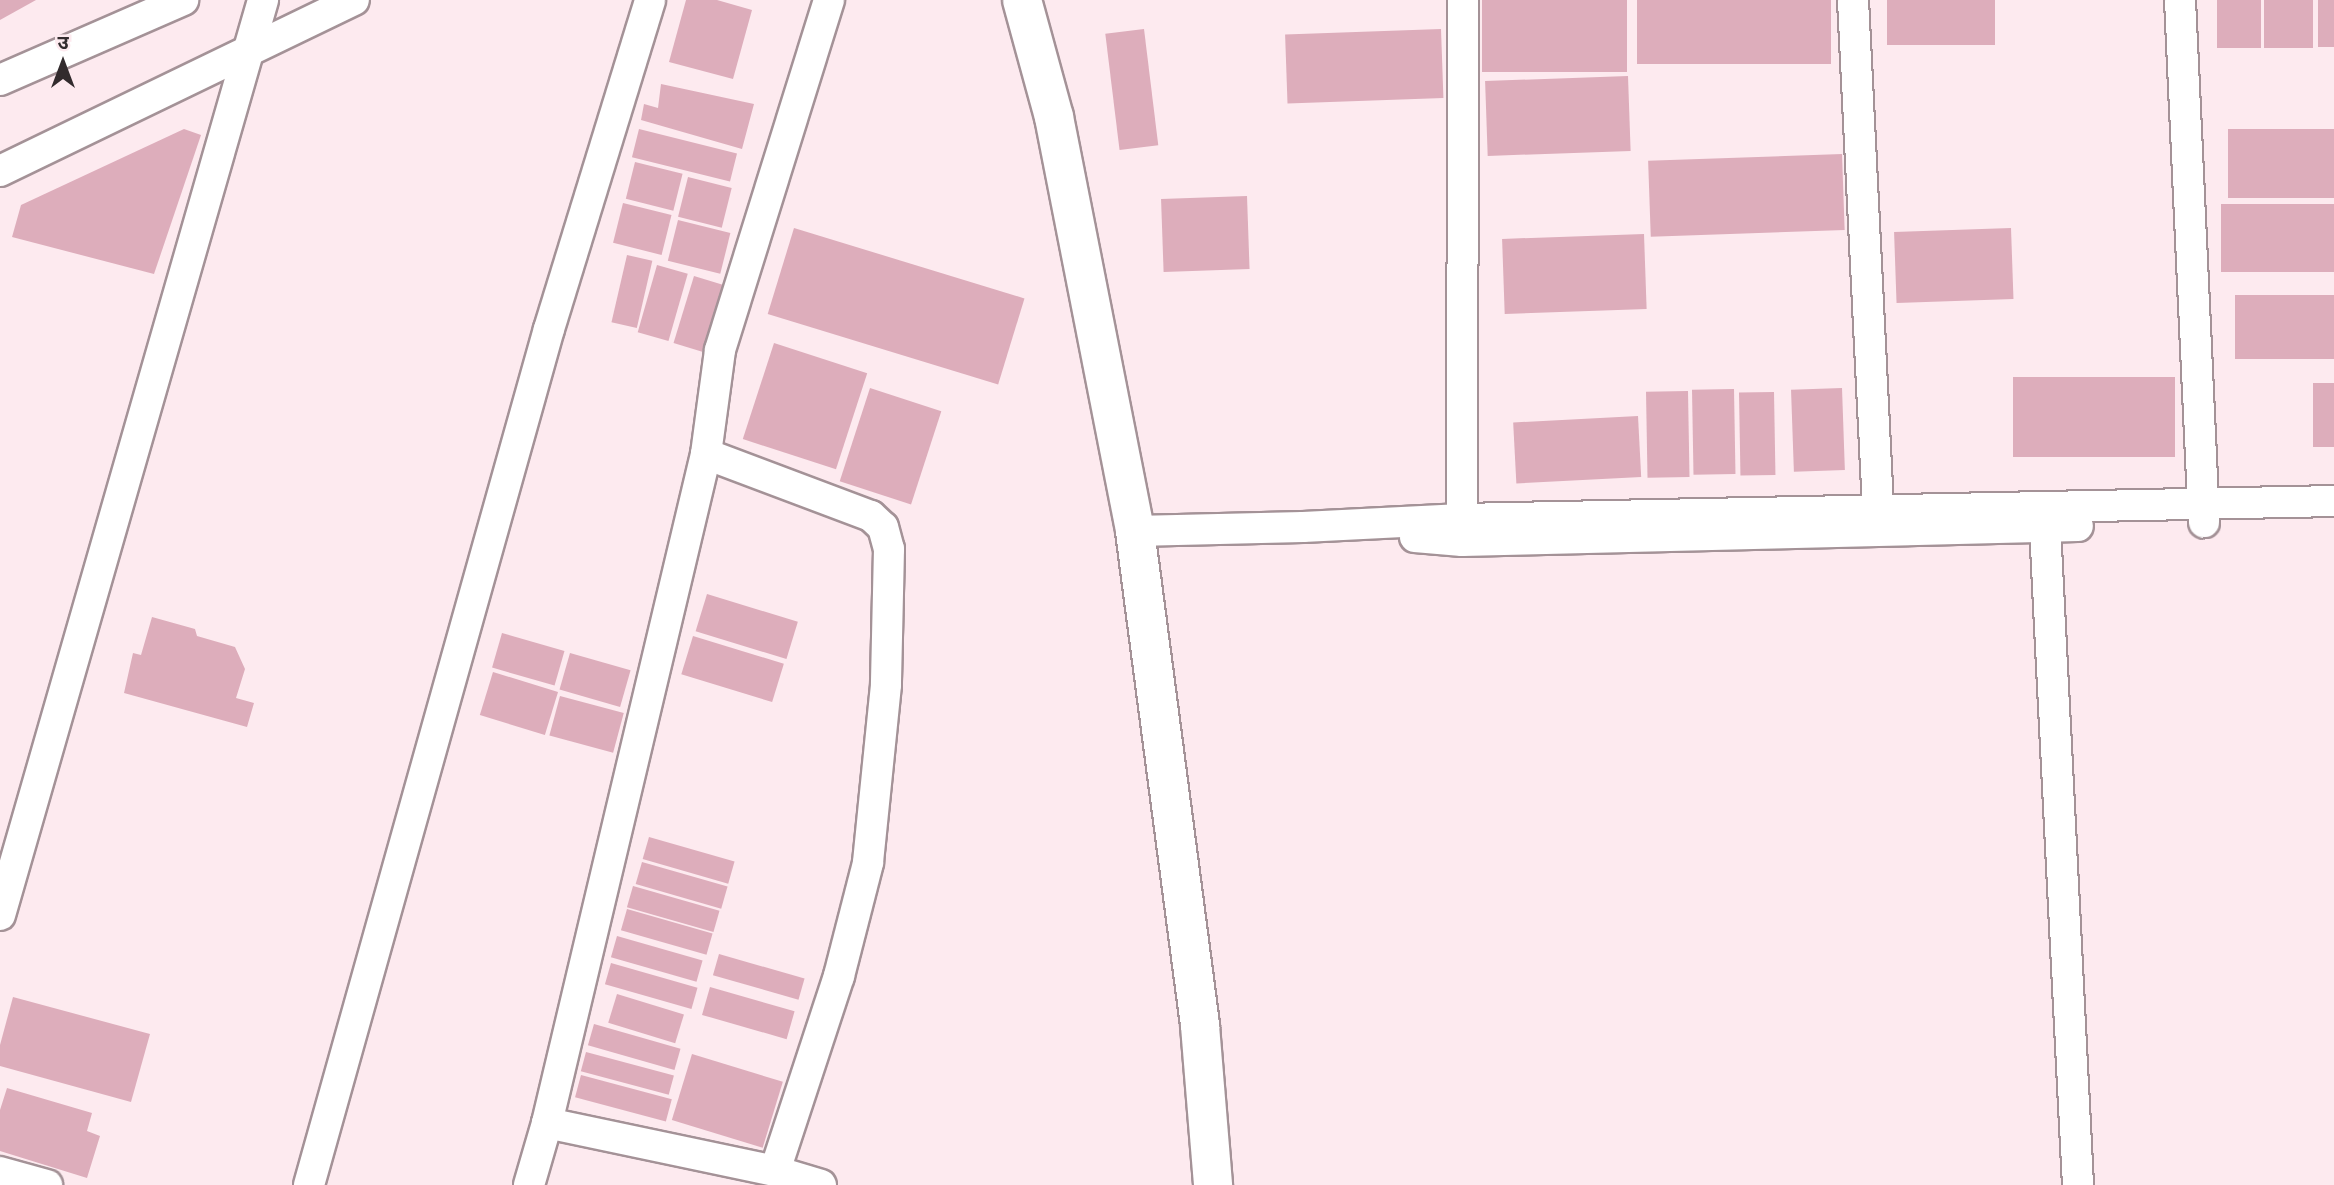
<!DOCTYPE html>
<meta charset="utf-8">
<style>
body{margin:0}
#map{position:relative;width:2334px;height:1185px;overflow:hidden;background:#fdeaef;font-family:"Public Sans","Noto Sans Devanagari",sans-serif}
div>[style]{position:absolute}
.building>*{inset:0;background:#ddadbb;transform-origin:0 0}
.roads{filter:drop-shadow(2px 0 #a49297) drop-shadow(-2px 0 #a49297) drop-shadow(0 2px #a49297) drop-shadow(0 -2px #a49297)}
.street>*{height:30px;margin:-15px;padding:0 15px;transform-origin:15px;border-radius:15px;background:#fff}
.secondary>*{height:38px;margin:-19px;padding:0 19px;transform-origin:19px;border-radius:19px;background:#fff}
span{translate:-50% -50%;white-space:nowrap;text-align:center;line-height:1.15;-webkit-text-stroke:5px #fdeaef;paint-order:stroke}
.north{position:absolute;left:28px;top:28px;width:70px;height:70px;-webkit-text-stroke:5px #fdeaef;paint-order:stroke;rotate:0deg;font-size:19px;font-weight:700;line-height:28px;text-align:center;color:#322b2d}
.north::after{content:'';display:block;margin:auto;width:24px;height:32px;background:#322b2d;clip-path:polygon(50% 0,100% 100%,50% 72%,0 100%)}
</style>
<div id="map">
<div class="building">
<i style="clip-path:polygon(0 0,36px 0,0 20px)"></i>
<i style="clip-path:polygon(686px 0,717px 0,752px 10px,733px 79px,669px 62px)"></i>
<i style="left:1482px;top:0;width:145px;height:72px"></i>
<i style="left:1637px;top:0;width:194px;height:64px"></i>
<i style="left:1887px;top:0;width:108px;height:45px"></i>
<i style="left:2217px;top:0;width:44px;height:48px"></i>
<i style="left:2264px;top:0;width:49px;height:48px"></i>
<i style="left:2318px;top:0;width:16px;height:47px"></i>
<i style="left:1144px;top:29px;width:117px;height:39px;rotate:83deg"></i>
<i style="left:1441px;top:29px;width:69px;height:156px;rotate:88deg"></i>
<i style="left:1628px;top:76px;width:75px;height:143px;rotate:88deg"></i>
<i style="clip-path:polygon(661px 84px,754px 104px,742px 149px,641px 120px,644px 104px,658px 108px)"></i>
<i style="clip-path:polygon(184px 129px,201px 135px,154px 274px,12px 237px,21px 205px)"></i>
<i style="left:639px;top:129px;width:101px;height:29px;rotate:14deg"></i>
<i style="left:2334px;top:129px;width:69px;height:106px;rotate:90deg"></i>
<i style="left:1842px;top:154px;width:76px;height:194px;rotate:88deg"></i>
<i style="left:635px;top:162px;width:49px;height:38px;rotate:14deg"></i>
<i style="left:688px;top:177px;width:45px;height:41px;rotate:14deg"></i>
<i style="left:1247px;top:196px;width:73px;height:86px;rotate:88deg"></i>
<i style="left:623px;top:203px;width:50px;height:41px;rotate:14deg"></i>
<i style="left:2334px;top:204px;width:68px;height:113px;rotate:90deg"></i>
<i style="left:678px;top:220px;width:54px;height:42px;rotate:14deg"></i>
<i style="left:794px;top:228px;width:241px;height:90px;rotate:17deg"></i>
<i style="left:2011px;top:228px;width:71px;height:117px;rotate:88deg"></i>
<i style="left:1644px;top:234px;width:75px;height:142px;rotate:88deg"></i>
<i style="left:627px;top:255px;width:26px;height:69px;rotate:13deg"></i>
<i style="left:657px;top:265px;width:32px;height:70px;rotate:16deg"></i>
<i style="left:694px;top:276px;width:30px;height:70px;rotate:17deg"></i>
<i style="left:2334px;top:295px;width:64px;height:99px;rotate:90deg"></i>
<i style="left:774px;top:343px;width:98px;height:101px;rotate:18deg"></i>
<i style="left:2013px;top:377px;width:162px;height:80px"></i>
<i style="left:2334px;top:383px;width:64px;height:21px;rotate:90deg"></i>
<i style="left:870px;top:388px;width:75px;height:98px;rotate:18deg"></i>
<i style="left:1842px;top:388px;width:82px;height:51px;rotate:88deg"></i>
<i style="left:1734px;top:389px;width:85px;height:42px;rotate:89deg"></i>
<i style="left:1688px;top:391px;width:86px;height:42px;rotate:89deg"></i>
<i style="left:1774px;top:392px;width:83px;height:35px;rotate:89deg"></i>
<i style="left:1638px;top:416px;width:61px;height:125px;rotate:87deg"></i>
<i style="left:707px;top:594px;width:95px;height:39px;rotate:17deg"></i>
<i style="clip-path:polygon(152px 617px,195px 629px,197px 636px,235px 647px,245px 669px,236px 698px,254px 703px,247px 727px,124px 693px,133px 653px,141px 655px)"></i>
<i style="left:502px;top:633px;width:65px;height:36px;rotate:16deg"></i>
<i style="left:693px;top:636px;width:95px;height:40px;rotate:17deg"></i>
<i style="left:570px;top:653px;width:63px;height:38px;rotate:16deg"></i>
<i style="left:493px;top:672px;width:68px;height:45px;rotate:17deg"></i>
<i style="left:560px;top:696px;width:66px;height:41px;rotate:15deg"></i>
<i style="left:649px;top:837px;width:89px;height:23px;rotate:16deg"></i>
<i style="left:642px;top:862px;width:89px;height:23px;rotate:16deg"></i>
<i style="left:633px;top:886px;width:90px;height:22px;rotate:16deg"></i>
<i style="left:627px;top:909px;width:89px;height:22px;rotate:16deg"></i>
<i style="left:617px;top:936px;width:89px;height:22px;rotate:16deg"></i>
<i style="left:719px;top:954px;width:89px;height:22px;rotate:16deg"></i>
<i style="left:611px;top:963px;width:90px;height:22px;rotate:16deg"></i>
<i style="left:710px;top:987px;width:88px;height:29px;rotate:16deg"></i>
<i style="left:617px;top:994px;width:70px;height:30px;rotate:17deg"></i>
<i style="clip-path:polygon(13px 997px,150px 1034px,131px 1102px,0 1066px,0 1045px)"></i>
<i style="left:594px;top:1024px;width:90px;height:22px;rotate:16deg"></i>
<i style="left:586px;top:1052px;width:91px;height:20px;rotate:15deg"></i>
<i style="left:692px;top:1054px;width:95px;height:69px;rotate:17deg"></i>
<i style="left:581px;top:1075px;width:94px;height:23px;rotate:15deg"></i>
<i style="clip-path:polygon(7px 1088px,92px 1113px,87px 1131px,100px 1136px,87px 1178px,0 1151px,0 1110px)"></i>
</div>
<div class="roads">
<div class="street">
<i style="left:1853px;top:0;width:529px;rotate:87.18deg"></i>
<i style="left:2180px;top:0;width:523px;rotate:87.37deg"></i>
<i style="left:0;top:80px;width:200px;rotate:-23.6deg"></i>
<i style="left:0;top:171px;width:393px;rotate:-25.8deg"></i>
<i style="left:706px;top:454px;width:176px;rotate:20.6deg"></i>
<i style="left:871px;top:516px;width:16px;rotate:43deg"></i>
<i style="left:883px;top:527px;width:23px;rotate:75deg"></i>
<i style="left:889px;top:549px;width:136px;rotate:91.3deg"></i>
<i style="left:886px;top:685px;width:179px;rotate:95.8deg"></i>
<i style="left:868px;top:863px;width:117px;rotate:104.4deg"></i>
<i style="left:839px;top:976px;width:205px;rotate:108.2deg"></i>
<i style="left:2045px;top:527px;width:659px;rotate:87.13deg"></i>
<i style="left:1135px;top:531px;width:168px;rotate:-1.4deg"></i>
<i style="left:1303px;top:527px;width:159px;rotate:-2.9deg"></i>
<i style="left:1462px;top:519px;width:872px;rotate:-1.18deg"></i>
<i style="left:1415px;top:537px;width:47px;rotate:4.9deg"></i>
<i style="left:1462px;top:541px;width:616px;rotate:-1.39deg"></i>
<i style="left:1462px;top:537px;width:537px;rotate:-89.89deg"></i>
<i style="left:0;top:915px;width:952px;rotate:-73.96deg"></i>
<i style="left:547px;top:1123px;width:233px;rotate:11.9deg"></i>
<i style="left:775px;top:1171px;width:48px;rotate:16.9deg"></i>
<i style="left:0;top:1172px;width:49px;rotate:15.5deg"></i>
<i style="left:309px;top:1185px;width:889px;rotate:-74.34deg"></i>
<i style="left:549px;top:329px;width:344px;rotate:-72.9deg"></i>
<i style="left:529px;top:1185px;width:65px;rotate:-73.8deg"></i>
<i style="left:547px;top:1123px;width:688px;rotate:-76.63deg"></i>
<i style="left:706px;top:454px;width:105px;rotate:-82.3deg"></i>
<i style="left:720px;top:350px;width:367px;rotate:-72.7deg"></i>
</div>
<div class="secondary">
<i style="left:1022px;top:0;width:121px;rotate:74.7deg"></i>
<i style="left:1054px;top:117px;width:422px;rotate:78.9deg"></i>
<i style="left:1135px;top:531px;width:499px;rotate:82.5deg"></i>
<i style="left:1200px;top:1026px;width:160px;rotate:85.3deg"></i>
</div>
</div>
<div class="north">उ</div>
</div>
